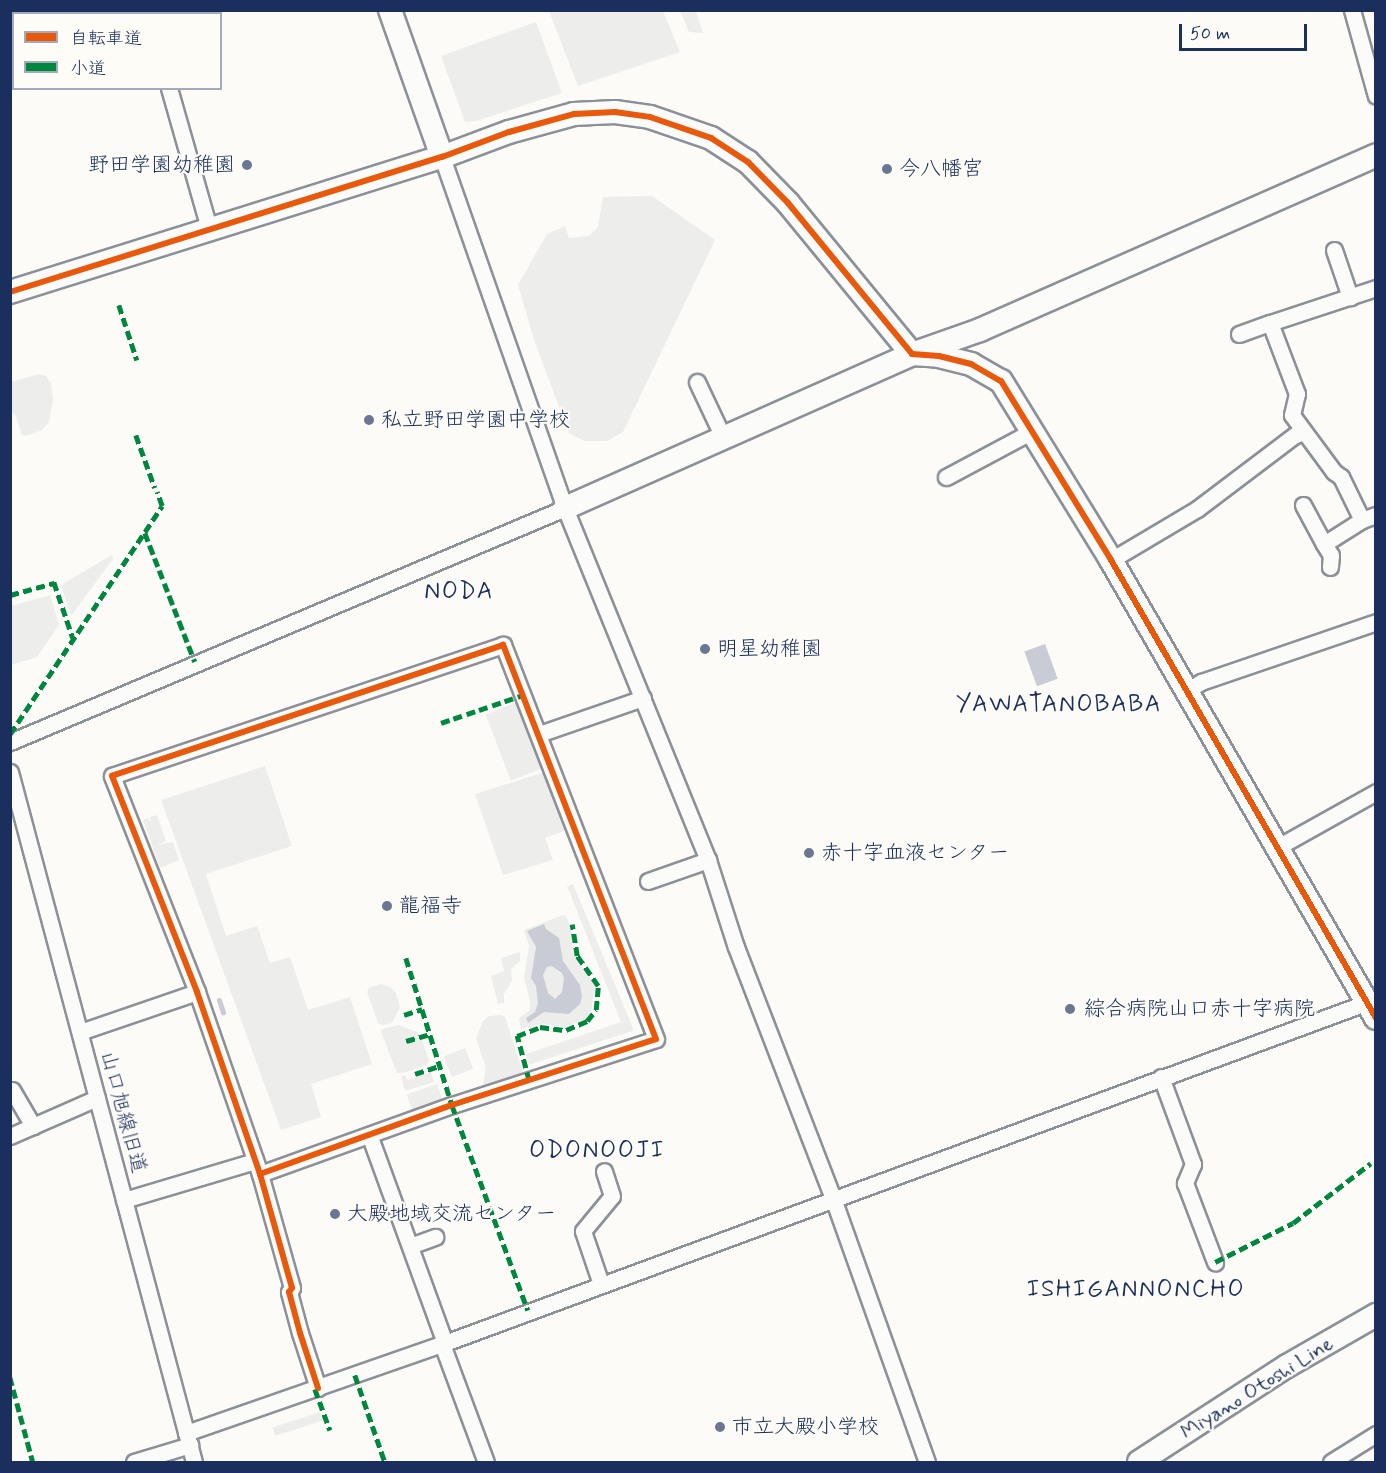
<!DOCTYPE html>
<meta charset="utf-8">
<style>
body{margin:0}
#map{position:relative;width:1386px;height:1473px;overflow:hidden;background:#fcfbf8;font-family:Mynerve,"Klee One",sans-serif}
div>[style]{position:absolute}
.green>*{inset:0;background:#ededec;transform-origin:0 0}
.water>*{inset:0;background:#c9ccd4;transform-origin:0 0}
.stream>*{height:5px;margin:-2.5px;padding:0 2.5px;transform-origin:2.5px;border-radius:2.5px;background:#c9ccd4}
.roads{filter:drop-shadow(2px 0 #8c9097) drop-shadow(-2px 0 #8c9097) drop-shadow(0 2px #8c9097) drop-shadow(0 -2px #8c9097)}
.street>*{height:15px;margin:-7.5px;padding:0 7.5px;transform-origin:7.5px;border-radius:7.5px;background:#fbfbf9}
.secondary>*{height:22px;margin:-11px;padding:0 11px;transform-origin:11px;border-radius:11px;background:#fbfbf9}
.highway>*{height:28px;margin:-14px;padding:0 14px;transform-origin:14px;border-radius:14px;background:#fbfbf9}
.quiet>*{height:4.5px;margin-top:-2.25px;transform-origin:0;background:repeating-linear-gradient(90deg,#00873e 0 9px,transparent 0 13.5px)}
.cycleway>*{height:6px;margin:-3px;padding:0 3px;transform-origin:3px;border-radius:3px;background:#e8590c}
.dots>*{width:16px;height:16px;translate:-50% -50%;box-sizing:border-box;border:3px solid #fdfcf7;border-radius:50%}
span{translate:-50% -50%;white-space:nowrap;text-align:center;line-height:1.15;-webkit-text-stroke:4.5px #fdfcf7;paint-order:stroke}
.poi-label{font-size:21px;color:#1b2f5e}
.right{translate:-100% -50%;text-align:right}
.left{translate:0 -50%;text-align:left}
.street-label{font-size:21px;color:#1b2f5e}
.quarter-label{font-size:24px;color:#1b2f5e;letter-spacing:1.5px}
.frame{position:absolute;inset:0;border:12px solid #1b2f5e;pointer-events:none}
.legend{position:absolute;left:12px;top:12px;width:210px;height:78px;box-sizing:border-box;background:#fdfcf7;border:2px solid #a3aaba;margin:0;padding:8px 10px;list-style:none;font-size:18px;color:#1b2f5e}
.legend li{display:flex;align-items:center;gap:12px;height:30px}
.legend b{width:30px;border:2px solid #a3aaba}
.scale{position:absolute;left:1179px;top:24px;width:128px;height:27px;box-sizing:border-box;border:3px solid #1b2f5e;border-top:0;padding-left:8px;font-size:18px;line-height:21px;white-space:nowrap;color:#1b2f5e;-webkit-text-stroke:4px #fdfcf7;paint-order:stroke}
</style>
<div id="map">
<div class="green">
<i style="clip-path:polygon(549px 11px,663px 11px,680px 52px,578px 86px)"></i>
<i style="clip-path:polygon(680px 11px,696px 11px,703px 33px,689px 32px)"></i>
<i style="clip-path:polygon(536px 22px,562px 93px,476px 121px,465px 122px,441px 56px)"></i>
<i style="clip-path:polygon(652px 196px,715px 240px,623px 432px,607px 441px,584px 441px,569px 433px,535px 343px,518px 285px,547px 234px,565px 226px,569px 238px,589px 236px,598px 227px,603px 197px)"></i>
<i style="clip-path:polygon(39px 374px,46px 376px,51px 383px,53px 400px,49px 422px,42px 430px,26px 436px,22px 435px,15px 414px,11px 413px,11px 382px)"></i>
<i style="clip-path:polygon(112px 555px,113px 559px,71px 616px,61px 585px)"></i>
<i style="clip-path:polygon(50px 595px,59px 625px,37px 657px,11px 665px,11px 606px)"></i>
<i style="left:520px;top:701px;width:71px;height:37px;rotate:69deg"></i>
<i style="clip-path:polygon(265px 766px,292px 846px,206px 874px,226px 936px,257px 926px,270px 963px,290px 957px,308px 1010px,350px 997px,372px 1064px,311px 1084px,321px 1117px,281px 1130px,161px 800px)"></i>
<i style="clip-path:polygon(545px 772px,567px 830px,545px 838px,553px 860px,503px 875px,475px 794px)"></i>
<i style="clip-path:polygon(157px 815px,166px 841px,158px 845px,173px 842px,179px 860px,160px 868px,143px 820px,148px 818px,151px 823px,150px 817px)"></i>
<i style="clip-path:polygon(573px 884px,633px 1028px,632px 1031px,529px 1065px,526px 1054px,621px 1022px,567px 886px)"></i>
<i style="clip-path:polygon(563px 915px,566px 916px,571px 929px,573px 953px,595px 985px,591px 1012px,586px 1019px,565px 1027px,542px 1024px,521px 1029px,519px 1018px,530px 1010px,530px 1001px,524px 978px,529px 946px,524px 930px)"></i>
<i style="clip-path:polygon(520px 952px,520px 961px,511px 969px,512px 981px,504px 994px,504px 1003px,498px 1004px,491px 976px,504px 971px,501px 958px)"></i>
<i style="clip-path:polygon(381px 984px,390px 987px,396px 993px,400px 1007px,392px 1023px,383px 1025px,378px 1023px,367px 992px,369px 988px)"></i>
<i style="clip-path:polygon(501px 1015px,505px 1017px,524px 1075px,477px 1092px,483px 1085px,486px 1068px,476px 1038px,483px 1021px,489px 1016px)"></i>
<i style="clip-path:polygon(399px 1025px,417px 1032px,422px 1040px,429px 1061px,427px 1065px,403px 1073px,397px 1073px,381px 1032px,382px 1029px)"></i>
<i style="left:465px;top:1048px;width:22px;height:23px;rotate:68deg"></i>
<i style="clip-path:polygon(431px 1072px,434px 1082px,405px 1091px,401px 1076px,405px 1075px,408px 1080px)"></i>
<i style="left:437px;top:1084px;width:18px;height:32px;rotate:71deg"></i>
<i style="left:320px;top:1412px;width:9px;height:50px;rotate:72deg"></i>
</div>
<div class="water">
<i style="left:1045px;top:644px;width:37px;height:22px;rotate:70deg"></i>
<i style="clip-path:polygon(evenodd,544px 924px,546px 929px,559px 938px,563px 961px,580px 985px,582px 997px,580px 1004px,569px 1014px,544px 1012px,528px 1023px,526px 1018px,535px 1012px,538px 1003px,536px 986px,531px 978px,536px 947px,527px 931px,544px 924px,552px 966px,562px 973px,564px 978px,562px 992px,555px 999px,548px 993px,543px 975px,547px 967px,552px 966px)"></i>
</div>
<div class="stream">
<i style="left:219px;top:1000px;width:13px;rotate:72deg"></i>
</div>
<div class="roads">
<div class="street">
<i style="left:147px;top:10px;width:4px;rotate:90deg"></i>
<i style="left:1352px;top:10px;width:89px;rotate:74.4deg"></i>
<i style="left:169px;top:88px;width:146px;rotate:74.1deg"></i>
<i style="left:442px;top:157px;width:372px;rotate:70.7deg"></i>
<i style="left:565px;top:508px;width:380px;rotate:67.9deg"></i>
<i style="left:708px;top:860px;width:91px;rotate:72.2deg"></i>
<i style="left:736px;top:947px;width:272px;rotate:68.9deg"></i>
<i style="left:834px;top:1201px;width:277px;rotate:70.4deg"></i>
<i style="left:1334px;top:250px;width:50px;rotate:71.2deg"></i>
<i style="left:1239px;top:334px;width:33px;rotate:-20deg"></i>
<i style="left:697px;top:382px;width:61px;rotate:64.7deg"></i>
<i style="left:946px;top:477px;width:98px;rotate:-28.1deg"></i>
<i style="left:1303px;top:505px;width:44px;rotate:61.7deg"></i>
<i style="left:1324px;top:544px;width:45px;rotate:-32.3deg"></i>
<i style="left:1362px;top:520px;width:15px;rotate:-20deg"></i>
<i style="left:1362px;top:520px;width:48px;rotate:-116deg"></i>
<i style="left:1341px;top:477px;width:9px;rotate:-144deg"></i>
<i style="left:1334px;top:472px;width:71px;rotate:-126.4deg"></i>
<i style="left:1292px;top:415px;width:22px;rotate:-77deg"></i>
<i style="left:1297px;top:394px;width:76px;rotate:-110.8deg"></i>
<i style="left:1270px;top:323px;width:112px;rotate:-18.3deg"></i>
<i style="left:1324px;top:544px;width:13px;rotate:58deg"></i>
<i style="left:1331px;top:555px;width:12px;rotate:95deg"></i>
<i style="left:1111px;top:560px;width:100px;rotate:-30.7deg"></i>
<i style="left:1197px;top:509px;width:123px;rotate:-37.1deg"></i>
<i style="left:1295px;top:435px;width:9px;rotate:-18deg"></i>
<i style="left:1187px;top:691px;width:17px;rotate:-33deg"></i>
<i style="left:1201px;top:682px;width:185px;rotate:-18.9deg"></i>
<i style="left:539px;top:734px;width:110px;rotate:-19.1deg"></i>
<i style="left:10px;top:742px;width:602px;rotate:-22.86deg"></i>
<i style="left:10px;top:772px;width:714px;rotate:75.07deg"></i>
<i style="left:1276px;top:848px;width:115px;rotate:-29.2deg"></i>
<i style="left:648px;top:881px;width:64px;rotate:-19.3deg"></i>
<i style="left:80px;top:1032px;width:124px;rotate:-18.9deg"></i>
<i style="left:1161px;top:1077px;width:93px;rotate:69.8deg"></i>
<i style="left:1193px;top:1164px;width:21px;rotate:113deg"></i>
<i style="left:1185px;top:1183px;width:85px;rotate:69.2deg"></i>
<i style="left:12px;top:1090px;width:42px;rotate:59.7deg"></i>
<i style="left:10px;top:1136px;width:95px;rotate:-23.6deg"></i>
<i style="left:370px;top:1137px;width:219px;rotate:70deg"></i>
<i style="left:260px;top:1174px;width:204px;rotate:-19.8deg"></i>
<i style="left:452px;top:1105px;width:214px;rotate:-17.9deg"></i>
<i style="left:656px;top:1039px;width:423px;rotate:-111.2deg"></i>
<i style="left:503px;top:645px;width:412px;rotate:161.5deg"></i>
<i style="left:112px;top:776px;width:232px;rotate:68.5deg"></i>
<i style="left:197px;top:992px;width:193px;rotate:70.9deg"></i>
<i style="left:260px;top:1174px;width:118px;rotate:74.3deg"></i>
<i style="left:292px;top:1288px;width:5px;rotate:127deg"></i>
<i style="left:289px;top:1292px;width:42px;rotate:75deg"></i>
<i style="left:300px;top:1333px;width:58px;rotate:71.9deg"></i>
<i style="left:124px;top:1200px;width:137px;rotate:-16.6deg"></i>
<i style="left:410px;top:1246px;width:27px;rotate:-20deg"></i>
<i style="left:601px;top:1284px;width:56px;rotate:-108.8deg"></i>
<i style="left:583px;top:1231px;width:45px;rotate:-50.4deg"></i>
<i style="left:612px;top:1196px;width:26px;rotate:-108deg"></i>
<i style="left:442px;top:1344px;width:126px;rotate:69.6deg"></i>
<i style="left:186px;top:1433px;width:271px;rotate:-19.2deg"></i>
<i style="left:442px;top:1344px;width:996px;rotate:-20.27deg"></i>
<i style="left:134px;top:1462px;width:59px;rotate:-16.9deg"></i>
<i style="left:1331px;top:1462px;width:53px;rotate:-31.9deg"></i>
</div>
<div class="secondary">
<i style="left:390px;top:10px;width:156px;rotate:70.5deg"></i>
<i style="left:10px;top:292px;width:453px;rotate:-17.4deg"></i>
<i style="left:442px;top:157px;width:72px;rotate:-20.5deg"></i>
<i style="left:509px;top:132px;width:67px;rotate:-15.5deg"></i>
<i style="left:574px;top:114px;width:41px;rotate:-2.8deg"></i>
<i style="left:615px;top:112px;width:35px;rotate:8deg"></i>
<i style="left:650px;top:117px;width:65px;rotate:19deg"></i>
<i style="left:711px;top:138px;width:44px;rotate:33deg"></i>
<i style="left:748px;top:162px;width:57px;rotate:45.7deg"></i>
<i style="left:788px;top:203px;width:195px;rotate:50.6deg"></i>
<i style="left:912px;top:354px;width:27px;rotate:4deg"></i>
<i style="left:939px;top:356px;width:33px;rotate:14deg"></i>
<i style="left:971px;top:364px;width:34px;rotate:30deg"></i>
<i style="left:1001px;top:381px;width:210px;rotate:58.4deg"></i>
<i style="left:1111px;top:560px;width:529px;rotate:59.95deg"></i>
<i style="left:565px;top:508px;width:380px;rotate:-23.9deg"></i>
<i style="left:912px;top:354px;width:72px;rotate:-19.4deg"></i>
<i style="left:980px;top:330px;width:433px;rotate:-23.8deg"></i>
<i style="left:1139px;top:1462px;width:176px;rotate:-33deg"></i>
<i style="left:1287px;top:1366px;width:103px;rotate:-29.8deg"></i>
</div>
<div class="highway">
<i style="left:47px;top:14px;width:7px;rotate:-34deg"></i>
<i style="left:109px;top:14px;width:6px;rotate:-39deg"></i>
<i style="left:10px;top:34px;width:4px;rotate:-27deg"></i>
<i style="left:10px;top:67px;width:4px;rotate:-14deg"></i>
</div>
</div>
<div class="quiet">
<i style="left:119px;top:305px;width:58px;rotate:71.9deg"></i>
<i style="left:136px;top:435px;width:56px;rotate:70.3deg"></i>
<i style="left:145px;top:533px;width:138px;rotate:68.8deg"></i>
<i style="left:54px;top:582px;width:59px;rotate:71.3deg"></i>
<i style="left:10px;top:595px;width:46px;rotate:-15.3deg"></i>
<i style="left:441px;top:723px;width:87px;rotate:-18.9deg"></i>
<i style="left:10px;top:734px;width:274px;rotate:-56.3deg"></i>
<i style="left:162px;top:506px;width:15px;rotate:-110deg"></i>
<i style="left:406px;top:958px;width:154px;rotate:72.6deg"></i>
<i style="left:452px;top:1105px;width:219px;rotate:69.7deg"></i>
<i style="left:404px;top:1015px;width:19px;rotate:-18deg"></i>
<i style="left:406px;top:1041px;width:25px;rotate:-16deg"></i>
<i style="left:415px;top:1074px;width:26px;rotate:-18deg"></i>
<i style="left:529px;top:1081px;width:47px;rotate:-104.9deg"></i>
<i style="left:517px;top:1036px;width:25px;rotate:-21deg"></i>
<i style="left:540px;top:1027px;width:26px;rotate:7deg"></i>
<i style="left:566px;top:1030px;width:23px;rotate:-23deg"></i>
<i style="left:587px;top:1021px;width:14px;rotate:-51deg"></i>
<i style="left:596px;top:1010px;width:24px;rotate:-85deg"></i>
<i style="left:598px;top:986px;width:37px;rotate:-125deg"></i>
<i style="left:577px;top:956px;width:32px;rotate:-99deg"></i>
<i style="left:1215px;top:1262px;width:87px;rotate:-26.6deg"></i>
<i style="left:1293px;top:1223px;width:98px;rotate:-37.6deg"></i>
<i style="left:355px;top:1375px;width:92px;rotate:71deg"></i>
<i style="left:10px;top:1377px;width:88px;rotate:74.9deg"></i>
<i style="left:315px;top:1389px;width:44px;rotate:69.9deg"></i>
</div>
<div class="cycleway">
<i style="left:10px;top:292px;width:453px;rotate:-17.4deg"></i>
<i style="left:442px;top:157px;width:72px;rotate:-20.5deg"></i>
<i style="left:509px;top:132px;width:67px;rotate:-15.5deg"></i>
<i style="left:574px;top:114px;width:41px;rotate:-2.8deg"></i>
<i style="left:615px;top:112px;width:35px;rotate:8deg"></i>
<i style="left:650px;top:117px;width:65px;rotate:19deg"></i>
<i style="left:711px;top:138px;width:44px;rotate:33deg"></i>
<i style="left:748px;top:162px;width:57px;rotate:45.7deg"></i>
<i style="left:788px;top:203px;width:195px;rotate:50.6deg"></i>
<i style="left:912px;top:354px;width:27px;rotate:4deg"></i>
<i style="left:939px;top:356px;width:33px;rotate:14deg"></i>
<i style="left:971px;top:364px;width:34px;rotate:30deg"></i>
<i style="left:1001px;top:381px;width:210px;rotate:58.4deg"></i>
<i style="left:1111px;top:560px;width:529px;rotate:59.95deg"></i>
<i style="left:260px;top:1174px;width:204px;rotate:-19.8deg"></i>
<i style="left:452px;top:1105px;width:214px;rotate:-17.9deg"></i>
<i style="left:656px;top:1039px;width:423px;rotate:-111.2deg"></i>
<i style="left:503px;top:645px;width:412px;rotate:161.5deg"></i>
<i style="left:112px;top:776px;width:232px;rotate:68.5deg"></i>
<i style="left:197px;top:992px;width:193px;rotate:70.9deg"></i>
<i style="left:260px;top:1174px;width:118px;rotate:74.3deg"></i>
<i style="left:292px;top:1288px;width:5px;rotate:127deg"></i>
<i style="left:289px;top:1292px;width:42px;rotate:75deg"></i>
<i style="left:300px;top:1333px;width:58px;rotate:71.9deg"></i>
</div>
<div class="dots">
<i style="left:247px;top:165px;background:#6a7694"></i>
<i style="left:887px;top:169px;background:#6a7694"></i>
<i style="left:369px;top:420px;background:#6a7694"></i>
<i style="left:705px;top:649px;background:#6a7694"></i>
<i style="left:809px;top:853px;background:#6a7694"></i>
<i style="left:387px;top:906px;background:#6a7694"></i>
<i style="left:1070px;top:1009px;background:#6a7694"></i>
<i style="left:335px;top:1214px;background:#6a7694"></i>
<i style="left:720px;top:1427px;background:#6a7694"></i>
</div>
<div class="poi-label">
<span class="right" style="left:235px;top:165px">野田学園幼稚園</span>
<span class="left" style="left:899px;top:169px">今八幡宮</span>
<span class="left" style="left:381px;top:420px">私立野田学園中学校</span>
<span class="left" style="left:717px;top:649px">明星幼稚園</span>
<span class="left" style="left:821px;top:853px">赤十字血液センター</span>
<span class="left" style="left:399px;top:906px">龍福寺</span>
<span class="left" style="left:1084px;top:1009px">綜合病院山口赤十字病院</span>
<span class="left" style="left:347px;top:1214px">大殿地域交流センター</span>
<span class="left" style="left:732px;top:1427px">市立大殿小学校</span>
</div>
<div class="street-label">
<span style="left:123px;top:1112px;rotate:75deg">山口旭線旧道</span>
<span style="left:1257px;top:1388px;rotate:-32deg">Miyano Otoshi Line</span>
</div>
<div class="quarter-label">
<span style="left:459px;top:592px">NODA</span>
<span style="left:1059px;top:705px">YAWATANOBABA</span>
<span style="left:597px;top:1151px">ODONOOJI</span>
<span style="left:1136px;top:1290px">ISHIGANNONCHO</span>
</div>
<div class="frame"></div>
<ul class="legend">
<li><b style="height:8px;background:#e8590c"></b>自転車道</li>
<li><b style="height:8px;background:#00873e"></b>小道</li>
</ul>
<div class="scale">50 m</div>
</div>
